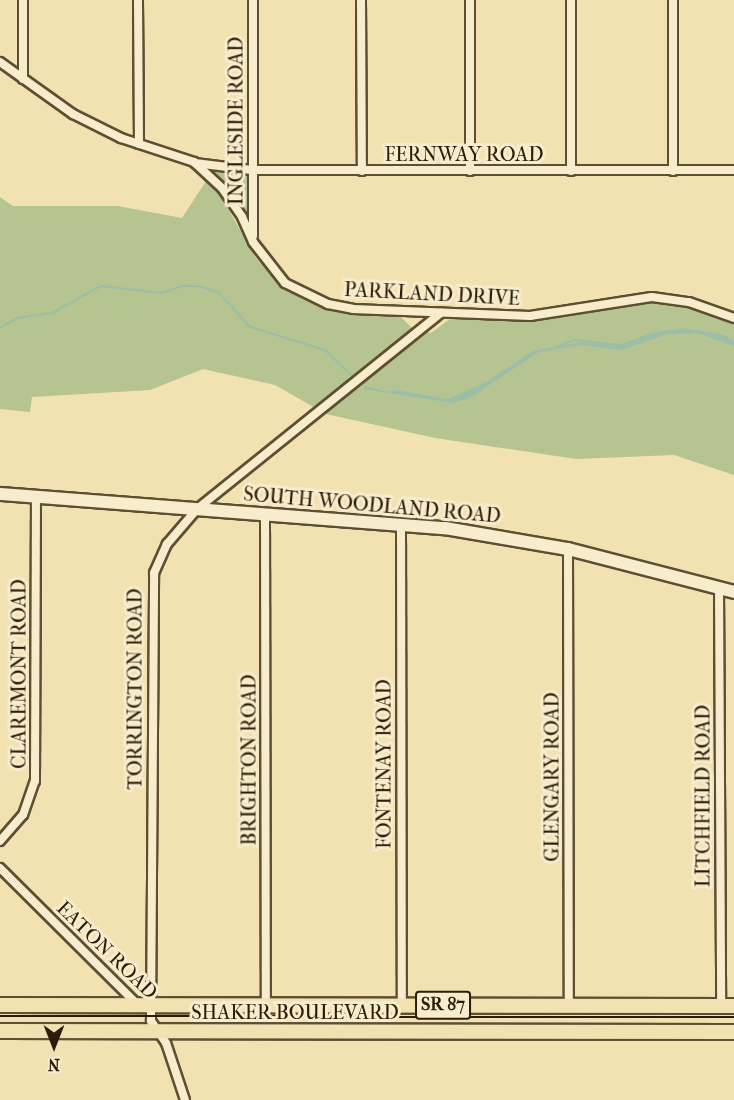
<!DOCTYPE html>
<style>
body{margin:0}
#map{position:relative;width:734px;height:1100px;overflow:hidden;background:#f2e2b1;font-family:"IM FELL French Canon",serif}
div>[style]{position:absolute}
.green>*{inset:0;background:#b5c490}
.water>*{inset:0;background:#9bbea9}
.stream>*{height:2px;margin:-1px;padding:0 1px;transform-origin:1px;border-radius:1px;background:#9bbea9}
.roads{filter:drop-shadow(2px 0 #5e4e32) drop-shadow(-2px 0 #5e4e32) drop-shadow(0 2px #5e4e32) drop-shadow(0 -2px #5e4e32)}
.street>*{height:8px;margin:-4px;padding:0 4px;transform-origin:4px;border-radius:4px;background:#f7eccc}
.secondary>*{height:12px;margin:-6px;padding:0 6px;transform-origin:6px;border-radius:6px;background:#f7eccc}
.primary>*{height:14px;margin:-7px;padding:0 7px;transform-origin:7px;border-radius:7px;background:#f2e2b1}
.tram>*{height:1.5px;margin:-0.75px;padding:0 0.75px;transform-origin:0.75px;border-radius:0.75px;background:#2d1d08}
span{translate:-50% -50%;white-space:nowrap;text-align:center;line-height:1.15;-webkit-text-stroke:6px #f7eccc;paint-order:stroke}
.shield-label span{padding:2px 4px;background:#f7eccc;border:2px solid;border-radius:4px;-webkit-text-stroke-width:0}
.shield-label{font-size:18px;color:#2d1d08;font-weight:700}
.street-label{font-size:20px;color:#2d1d08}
.north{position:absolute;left:24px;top:1016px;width:60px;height:60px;-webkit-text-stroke:4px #f7eccc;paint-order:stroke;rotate:180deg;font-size:16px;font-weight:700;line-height:24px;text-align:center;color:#2d1d08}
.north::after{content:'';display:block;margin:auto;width:21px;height:27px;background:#2d1d08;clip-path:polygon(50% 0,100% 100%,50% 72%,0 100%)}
</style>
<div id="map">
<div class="green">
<i style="clip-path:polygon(194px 162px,252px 170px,253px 242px,222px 188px)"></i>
<i style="clip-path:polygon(206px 181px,219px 193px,256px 258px,273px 277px,302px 299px,334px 310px,400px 316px,411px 327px,431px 333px,451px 318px,528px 320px,648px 301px,669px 302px,734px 323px,734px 475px,674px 455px,576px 459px,435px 438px,326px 414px,275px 385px,203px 369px,150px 390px,32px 397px,30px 412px,0 409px,0 197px,13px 206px,118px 206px,182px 218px)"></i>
</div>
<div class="water">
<i style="clip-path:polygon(683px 328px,725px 335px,734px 341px,734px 346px,697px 333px,668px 334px,621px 350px,581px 345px,539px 352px,471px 397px,453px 403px,363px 389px,365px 386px,387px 392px,396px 390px,448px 399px,486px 382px,533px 351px,582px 342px,619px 345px,651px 333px)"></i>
</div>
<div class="stream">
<i style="left:0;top:328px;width:20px;rotate:-30deg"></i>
<i style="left:17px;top:318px;width:35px;rotate:-8deg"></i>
<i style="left:52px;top:313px;width:56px;rotate:-28.9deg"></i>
<i style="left:101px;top:286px;width:61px;rotate:6.5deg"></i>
<i style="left:162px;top:293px;width:21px;rotate:-19deg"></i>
<i style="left:182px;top:286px;width:16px"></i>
<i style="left:198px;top:286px;width:22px;rotate:18deg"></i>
<i style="left:219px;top:293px;width:46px;rotate:47.6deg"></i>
<i style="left:250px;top:327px;width:78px;rotate:17deg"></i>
<i style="left:325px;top:350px;width:37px;rotate:44deg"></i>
<i style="left:554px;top:348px;width:22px;rotate:-22deg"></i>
<i style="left:574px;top:340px;width:48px;rotate:5.9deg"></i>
</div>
<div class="roads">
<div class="street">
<i style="left:23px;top:0;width:79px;rotate:90deg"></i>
<i style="left:138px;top:0;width:144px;rotate:89.6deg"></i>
<i style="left:253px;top:0;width:236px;rotate:90deg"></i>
<i style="left:361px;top:0;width:171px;rotate:89.7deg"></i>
<i style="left:571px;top:0;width:171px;rotate:90deg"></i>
<i style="left:673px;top:0;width:171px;rotate:90deg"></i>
<i style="left:0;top:62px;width:90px;rotate:35.5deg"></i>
<i style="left:73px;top:114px;width:54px;rotate:26.6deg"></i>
<i style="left:121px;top:138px;width:77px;rotate:18.2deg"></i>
<i style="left:194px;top:162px;width:38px;rotate:43deg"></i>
<i style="left:222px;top:188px;width:35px;rotate:55deg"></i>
<i style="left:242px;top:217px;width:27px;rotate:66deg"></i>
<i style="left:253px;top:242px;width:52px;rotate:52deg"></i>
<i style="left:285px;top:283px;width:48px;rotate:26deg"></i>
<i style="left:328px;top:304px;width:25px;rotate:11deg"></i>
<i style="left:353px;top:309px;width:177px;rotate:2.3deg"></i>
<i style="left:530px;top:316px;width:123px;rotate:-8.9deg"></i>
<i style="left:652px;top:297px;width:37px;rotate:8deg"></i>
<i style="left:689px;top:302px;width:48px;rotate:19.6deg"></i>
<i style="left:195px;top:163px;width:57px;rotate:7deg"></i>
<i style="left:252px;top:170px;width:482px"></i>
<i style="left:470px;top:171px;width:171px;rotate:-90deg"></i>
<i style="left:265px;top:514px;width:491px;rotate:89.9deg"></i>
<i style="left:401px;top:524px;width:481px;rotate:89.9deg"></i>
<i style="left:568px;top:549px;width:456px;rotate:89.9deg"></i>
<i style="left:719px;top:587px;width:418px;rotate:89.7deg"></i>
<i style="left:0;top:841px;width:35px;rotate:-49deg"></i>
<i style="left:23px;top:815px;width:36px;rotate:-71deg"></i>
<i style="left:35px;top:781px;width:284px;rotate:-89.8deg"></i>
<i style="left:0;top:868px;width:196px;rotate:44.8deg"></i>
<i style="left:185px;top:1100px;width:60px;rotate:-108.4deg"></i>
<i style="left:166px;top:1043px;width:27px;rotate:-124deg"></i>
<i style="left:151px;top:1021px;width:448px;rotate:-89.6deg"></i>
<i style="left:154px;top:573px;width:32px;rotate:-66deg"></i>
<i style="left:167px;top:544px;width:46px;rotate:-49.4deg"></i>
<i style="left:197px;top:509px;width:313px;rotate:-38.8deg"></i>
</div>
<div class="secondary">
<i style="left:0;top:494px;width:446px;rotate:4.4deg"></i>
<i style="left:445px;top:528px;width:125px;rotate:9.7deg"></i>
<i style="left:568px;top:549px;width:171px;rotate:14.5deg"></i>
</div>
<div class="primary">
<i style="left:0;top:1005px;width:734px;rotate:0.08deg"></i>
<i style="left:0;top:1031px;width:734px;rotate:0.08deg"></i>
</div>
</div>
<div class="tram">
<i style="left:0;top:1016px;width:734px;rotate:0.08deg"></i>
</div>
<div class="shield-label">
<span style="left:443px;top:1005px">SR 87</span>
</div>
<div class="street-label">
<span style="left:236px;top:121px;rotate:-90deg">INGLESIDE ROAD</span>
<span style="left:464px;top:154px">FERNWAY ROAD</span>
<span style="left:432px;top:294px;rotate:3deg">PARKLAND DRIVE</span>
<span style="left:372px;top:505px;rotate:5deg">SOUTH WOODLAND ROAD</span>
<span style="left:19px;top:674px;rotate:-90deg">CLAREMONT ROAD</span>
<span style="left:135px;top:689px;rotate:-90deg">TORRINGTON ROAD</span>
<span style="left:249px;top:760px;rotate:-90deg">BRIGHTON ROAD</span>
<span style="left:384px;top:764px;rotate:-90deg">FONTENAY ROAD</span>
<span style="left:552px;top:777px;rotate:-90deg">GLENGARY ROAD</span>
<span style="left:703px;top:796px;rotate:-90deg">LITCHFIELD ROAD</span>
<span style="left:107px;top:950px;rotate:44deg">EATON ROAD</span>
<span style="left:295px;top:1012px">SHAKER BOULEVARD</span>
</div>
<div class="north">N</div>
</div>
